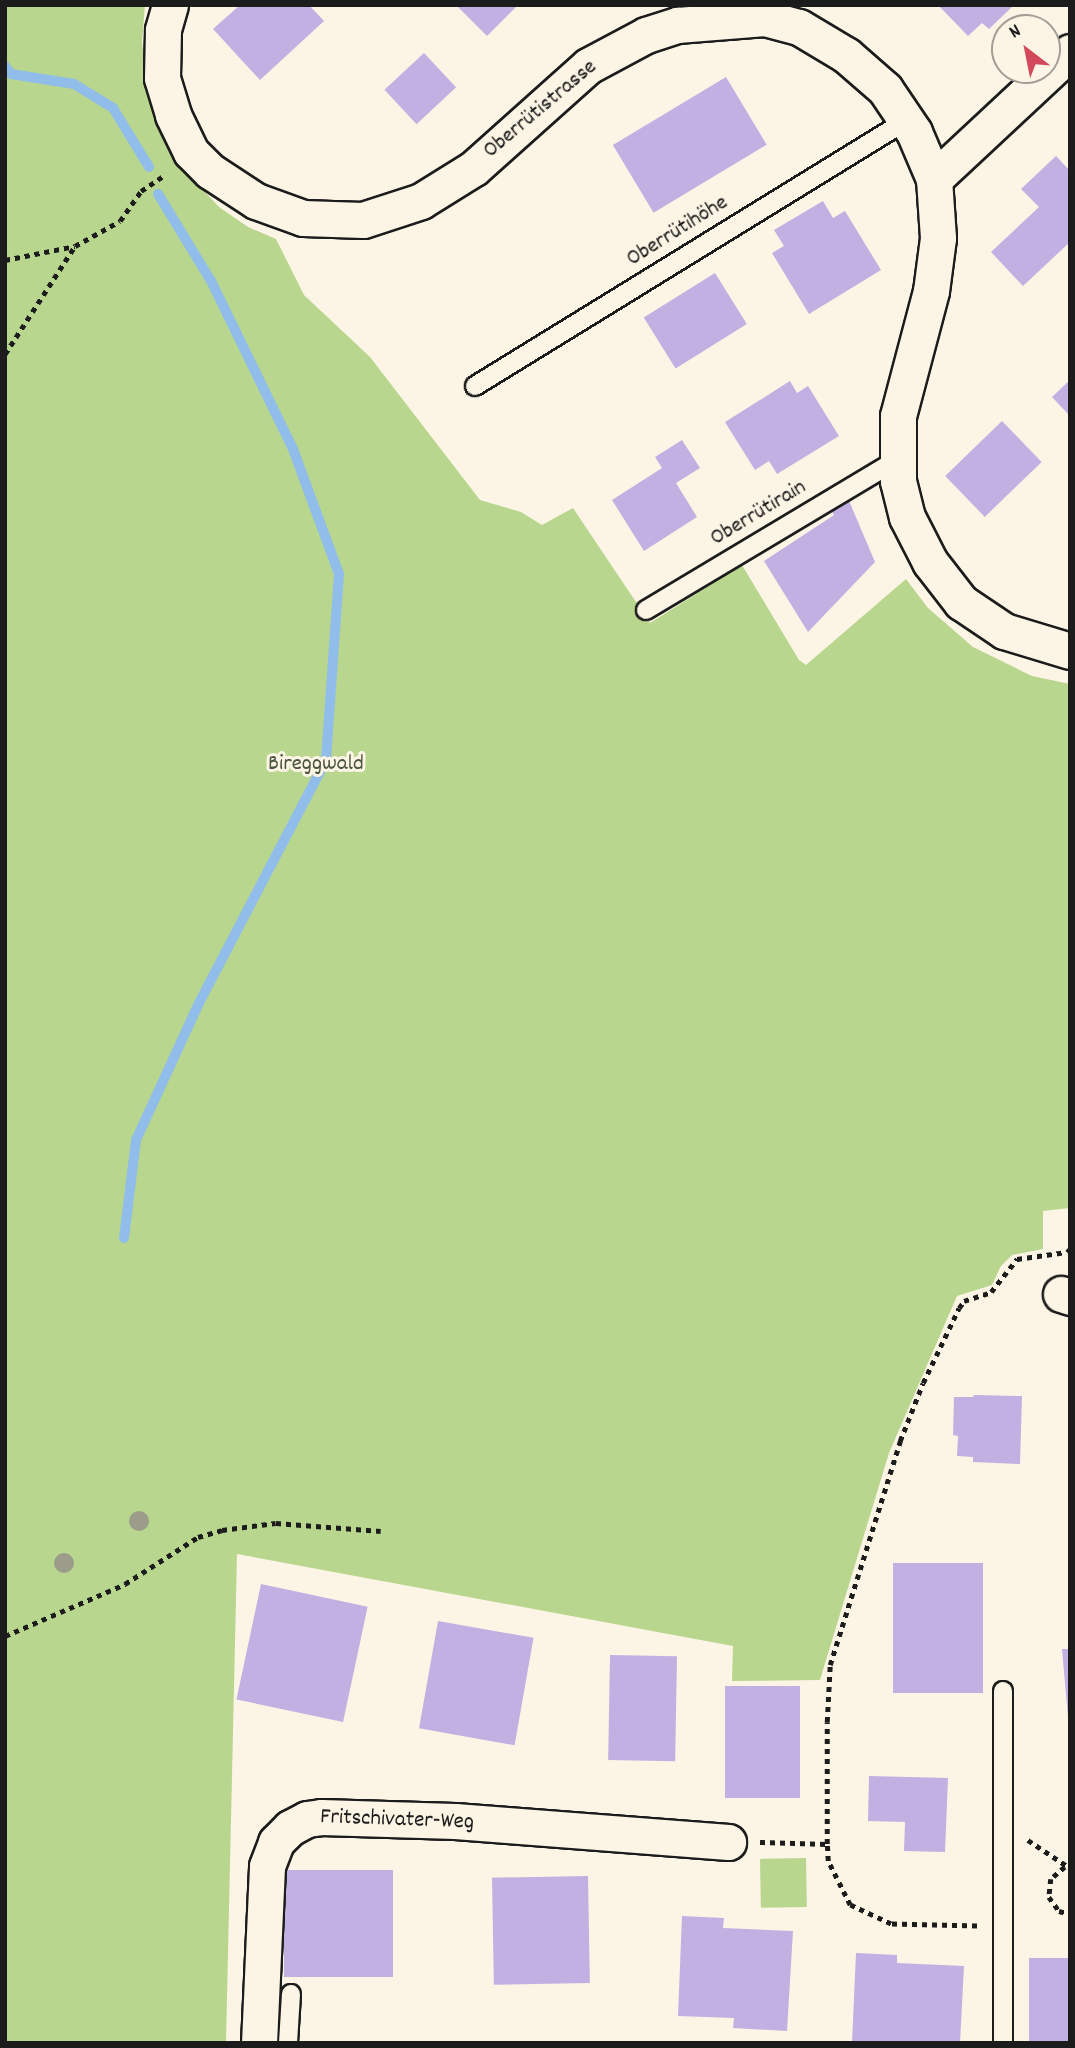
<!DOCTYPE html>
<meta charset="utf-8">
<style>
body{margin:0}
#map{position:relative;width:1075px;height:2048px;overflow:hidden;background:#fcf5e5;font-family:Dekko,sans-serif}
div>[style]{position:absolute}
.green>*{inset:0;background:#b9d68f;transform-origin:0 0}
.stream>*{height:10px;margin:-5px;padding:0 5px;transform-origin:5px;border-radius:5px;background:#90bde9}
.building>*{inset:0;background:#c1b0e1;transform-origin:0 0}
.path>*{height:4.5px;margin-top:-2.25px;transform-origin:0;background:repeating-linear-gradient(90deg,#1c1c1c 0 5px,transparent 0 10px)}
.roads{filter:drop-shadow(2px 0 #1c1c1c) drop-shadow(-2px 0 #1c1c1c) drop-shadow(0 2px #1c1c1c) drop-shadow(0 -2px #1c1c1c)}
.service>*{height:18px;margin:-9px;padding:0 9px;transform-origin:9px;border-radius:9px;background:#fcf5e5}
.minor>*{height:35px;margin:-17.5px;padding:0 17.5px;transform-origin:17.5px;border-radius:17.5px;background:#fcf5e5}
.trees>*{width:20px;height:20px;margin:-10px;border-radius:50%;background:#9b9c89}
span{translate:-50% -50%;white-space:nowrap;text-align:center;line-height:1.15;-webkit-text-stroke:6px #fcf5e5;paint-order:stroke}
.street-label{font-size:23px;color:#1c1c1c}
.park-label{font-size:23px;color:#4b543e}
.frame{position:absolute;inset:0;border:7px solid #1c1c1c;pointer-events:none}
.north{position:absolute;left:991px;top:14px;width:70px;height:70px;box-sizing:border-box;background:#fcf5e5;border:2px solid #a29e95;border-radius:50%;rotate:328deg;font-size:19px;font-weight:700;line-height:28px;text-align:center;color:#1c1c1c}
.north::after{content:'';display:block;margin:auto;width:24px;height:32px;background:#d1495b;clip-path:polygon(50% 0,100% 100%,50% 72%,0 100%)}
</style>
<div id="map">
<div class="green">
<i style="clip-path:polygon(5px 5px,145px 5px,142px 43px,152px 110px,192px 178px,219px 207px,248px 227px,276px 239px,304px 295px,370px 357px,480px 500px,521px 512px,542px 525px,573px 508px,650px 623px,742px 565px,799px 660px,806px 665px,906px 579px,928px 608px,973px 647px,1032px 676px,1070px 684px,1070px 1208px,1043px 1211px,1043px 1249px,1012px 1255px,1001px 1266px,992px 1285px,957px 1296px,889px 1453px,820px 1680px,732px 1681px,733px 1646px,237px 1554px,226px 2043px,5px 2043px)"></i>
<i style="left:806px;top:1858px;width:49px;height:46px;rotate:89deg"></i>
</div>
<div class="stream">
<i style="left:5px;top:66px;width:10px;rotate:53deg"></i>
<i style="left:11px;top:74px;width:64px;rotate:9deg"></i>
<i style="left:74px;top:84px;width:46px;rotate:31.6deg"></i>
<i style="left:113px;top:108px;width:69px;rotate:58.6deg"></i>
<i style="left:124px;top:1238px;width:99px;rotate:-83deg"></i>
<i style="left:136px;top:1140px;width:151px;rotate:-65.3deg"></i>
<i style="left:199px;top:1003px;width:274px;rotate:-62.4deg"></i>
<i style="left:326px;top:760px;width:186px;rotate:-86deg"></i>
<i style="left:339px;top:574px;width:133px;rotate:-110.2deg"></i>
<i style="left:293px;top:449px;width:187px;rotate:-116deg"></i>
<i style="left:211px;top:281px;width:102px;rotate:-121.3deg"></i>
</div>
<div class="building">
<i style="clip-path:polygon(240px 5px,309px 5px,324px 21px,260px 80px,213px 29px)"></i>
<i style="clip-path:polygon(456px 5px,518px 5px,487px 36px)"></i>
<i style="clip-path:polygon(938px 5px,1014px 5px,989px 29px,982px 23px,968px 36px)"></i>
<i style="left:424px;top:53px;width:47px;height:54px;rotate:47deg"></i>
<i style="left:726px;top:77px;width:79px;height:132px;rotate:59deg"></i>
<i style="clip-path:polygon(1056px 156px,1070px 171px,1070px 242px,1023px 286px,991px 252px,1039px 207px,1021px 189px)"></i>
<i style="clip-path:polygon(823px 201px,833px 218px,845px 211px,881px 270px,809px 314px,772px 253px,784px 246px,774px 230px)"></i>
<i style="left:715px;top:273px;width:60px;height:84px;rotate:58deg"></i>
<i style="clip-path:polygon(1070px 380px,1070px 416px,1052px 397px)"></i>
<i style="clip-path:polygon(790px 381px,797px 393px,808px 386px,839px 436px,777px 474px,769px 461px,755px 470px,725px 422px)"></i>
<i style="left:1002px;top:421px;width:57px;height:79px;rotate:46deg"></i>
<i style="clip-path:polygon(682px 440px,700px 468px,676px 483px,697px 517px,644px 551px,612px 500px,662px 468px,655px 457px)"></i>
<i style="clip-path:polygon(847px 496px,875px 562px,808px 632px,764px 561px,834px 515px,829px 507px)"></i>
<i style="clip-path:polygon(974px 1395px,1022px 1396px,1020px 1464px,973px 1462px,973px 1457px,957px 1456px,958px 1436px,953px 1435px,954px 1397px,973px 1397px)"></i>
<i style="left:983px;top:1563px;width:130px;height:90px;rotate:90deg"></i>
<i style="left:261px;top:1584px;width:109px;height:118px;rotate:12deg"></i>
<i style="left:438px;top:1621px;width:97px;height:109px;rotate:10deg"></i>
<i style="clip-path:polygon(1062px 1649px,1070px 1649px,1070px 1717px,1068px 1717px)"></i>
<i style="left:610px;top:1655px;width:67px;height:105px;rotate:1deg"></i>
<i style="left:725px;top:1686px;width:75px;height:112px"></i>
<i style="clip-path:polygon(869px 1776px,948px 1778px,945px 1852px,904px 1851px,905px 1822px,868px 1821px)"></i>
<i style="left:284px;top:1870px;width:109px;height:107px"></i>
<i style="left:588px;top:1876px;width:107px;height:96px;rotate:89deg"></i>
<i style="clip-path:polygon(682px 1916px,724px 1918px,723px 1928px,793px 1931px,787px 2031px,733px 2028px,734px 2018px,678px 2016px)"></i>
<i style="clip-path:polygon(856px 1953px,897px 1955px,897px 1963px,964px 1966px,960px 2043px,852px 2043px)"></i>
<i style="left:1029px;top:1958px;width:41px;height:85px"></i>
</div>
<div class="path">
<i style="left:1013px;top:26px;width:3px;rotate:45deg"></i>
<i style="left:5px;top:260px;width:71px;rotate:-11.3deg"></i>
<i style="left:75px;top:246px;width:51px;rotate:-29.1deg"></i>
<i style="left:120px;top:221px;width:37px;rotate:-55deg"></i>
<i style="left:141px;top:191px;width:29px;rotate:-34deg"></i>
<i style="left:5px;top:354px;width:129px;rotate:-57.1deg"></i>
<i style="left:5px;top:1636px;width:131px;rotate:-23.4deg"></i>
<i style="left:125px;top:1584px;width:87px;rotate:-32.8deg"></i>
<i style="left:198px;top:1537px;width:25px;rotate:-16deg"></i>
<i style="left:222px;top:1530px;width:54px;rotate:-7.4deg"></i>
<i style="left:276px;top:1523px;width:105px;rotate:4.4deg"></i>
<i style="left:1028px;top:1840px;width:50px;rotate:33.7deg"></i>
<i style="left:760px;top:1842px;width:67px;rotate:1.7deg"></i>
<i style="left:1065px;top:1867px;width:18px;rotate:139deg"></i>
<i style="left:1051px;top:1879px;width:18px;rotate:96deg"></i>
<i style="left:1049px;top:1897px;width:17px;rotate:54deg"></i>
<i style="left:1059px;top:1911px;width:11px;rotate:15deg"></i>
<i style="left:977px;top:1926px;width:86px;rotate:-178.7deg"></i>
<i style="left:891px;top:1924px;width:45px;rotate:-155.1deg"></i>
<i style="left:850px;top:1905px;width:49px;rotate:-116.6deg"></i>
<i style="left:828px;top:1861px;width:17px;rotate:-93deg"></i>
<i style="left:827px;top:1844px;width:122px;rotate:-90deg"></i>
<i style="left:827px;top:1722px;width:57px;rotate:-87deg"></i>
<i style="left:830px;top:1665px;width:235px;rotate:-72.6deg"></i>
<i style="left:900px;top:1441px;width:62px;rotate:-68.4deg"></i>
<i style="left:923px;top:1383px;width:83px;rotate:-64.4deg"></i>
<i style="left:959px;top:1308px;width:9px;rotate:-54deg"></i>
<i style="left:964px;top:1301px;width:28px;rotate:-18deg"></i>
<i style="left:991px;top:1292px;width:42px;rotate:-51.8deg"></i>
<i style="left:1017px;top:1259px;width:50px;rotate:-8deg"></i>
<i style="left:1067px;top:1252px;width:4px;rotate:-45deg"></i>
</div>
<div class="roads">
<div class="service">
<i style="left:475px;top:386px;width:507px;rotate:-31.62deg"></i>
<i style="left:646px;top:610px;width:292px;rotate:-30.9deg"></i>
<i style="left:288px;top:2043px;width:49px;rotate:-86.5deg"></i>
<i style="left:1003px;top:2043px;width:352px;rotate:-90deg"></i>
</div>
<div class="minor">
<i style="left:170px;top:5px;width:26px;rotate:106deg"></i>
<i style="left:163px;top:30px;width:48px;rotate:91.2deg"></i>
<i style="left:162px;top:78px;width:39px;rotate:73deg"></i>
<i style="left:173px;top:115px;width:41px;rotate:64.1deg"></i>
<i style="left:191px;top:152px;width:27px;rotate:45deg"></i>
<i style="left:210px;top:171px;width:55px;rotate:33.1deg"></i>
<i style="left:256px;top:201px;width:50px;rotate:19.9deg"></i>
<i style="left:303px;top:218px;width:60px;rotate:1.9deg"></i>
<i style="left:363px;top:220px;width:61px;rotate:-18.1deg"></i>
<i style="left:421px;top:201px;width:62px;rotate:-31.9deg"></i>
<i style="left:474px;top:168px;width:153px;rotate:-41.8deg"></i>
<i style="left:588px;top:66px;width:66px;rotate:-28.1deg"></i>
<i style="left:646px;top:35px;width:33px;rotate:-18deg"></i>
<i style="left:677px;top:25px;width:88px;rotate:-4.5deg"></i>
<i style="left:765px;top:18px;width:35px;rotate:15deg"></i>
<i style="left:799px;top:27px;width:55px;rotate:30.8deg"></i>
<i style="left:846px;top:55px;width:52px;rotate:41.1deg"></i>
<i style="left:885px;top:89px;width:52px;rotate:56deg"></i>
<i style="left:914px;top:132px;width:51px;rotate:66.9deg"></i>
<i style="left:934px;top:179px;width:59px;rotate:86.1deg"></i>
<i style="left:938px;top:238px;width:53px;rotate:97.5deg"></i>
<i style="left:931px;top:291px;width:129px;rotate:104.8deg"></i>
<i style="left:898px;top:416px;width:65px;rotate:90deg"></i>
<i style="left:898px;top:481px;width:37px;rotate:76deg"></i>
<i style="left:907px;top:517px;width:51px;rotate:62.9deg"></i>
<i style="left:930px;top:562px;width:51px;rotate:52.2deg"></i>
<i style="left:961px;top:602px;width:52px;rotate:34deg"></i>
<i style="left:1004px;top:631px;width:69px;rotate:16.9deg"></i>
<i style="left:934px;top:179px;width:186px;rotate:-43deg"></i>
<i style="left:1061px;top:1294px;width:9px;rotate:18deg"></i>
<i style="left:259px;top:2043px;width:177px;rotate:-87.4deg"></i>
<i style="left:267px;top:1866px;width:26px;rotate:-69deg"></i>
<i style="left:276px;top:1842px;width:20px;rotate:-45deg"></i>
<i style="left:290px;top:1828px;width:19px;rotate:-28deg"></i>
<i style="left:307px;top:1819px;width:14px;rotate:-8deg"></i>
<i style="left:321px;top:1817px;width:134px;rotate:1.7deg"></i>
<i style="left:455px;top:1821px;width:274px;rotate:4.4deg"></i>
</div>
</div>
<div class="trees">
<i style="left:139px;top:1521px"></i>
<i style="left:64px;top:1563px"></i>
</div>
<div class="street-label">
<span style="left:541px;top:110px;rotate:-40deg">Oberrütistrasse</span>
<span style="left:678px;top:232px;rotate:-32deg">Oberrütihöhe</span>
<span style="left:759px;top:514px;rotate:-31deg">Oberrütirain</span>
<span style="left:397px;top:1821px;rotate:2deg">Fritschivater-Weg</span>
</div>
<div class="park-label">
<span style="left:316px;top:765px">Bireggwald</span>
</div>
<div class="frame"></div>
<div class="north">N</div>
</div>
